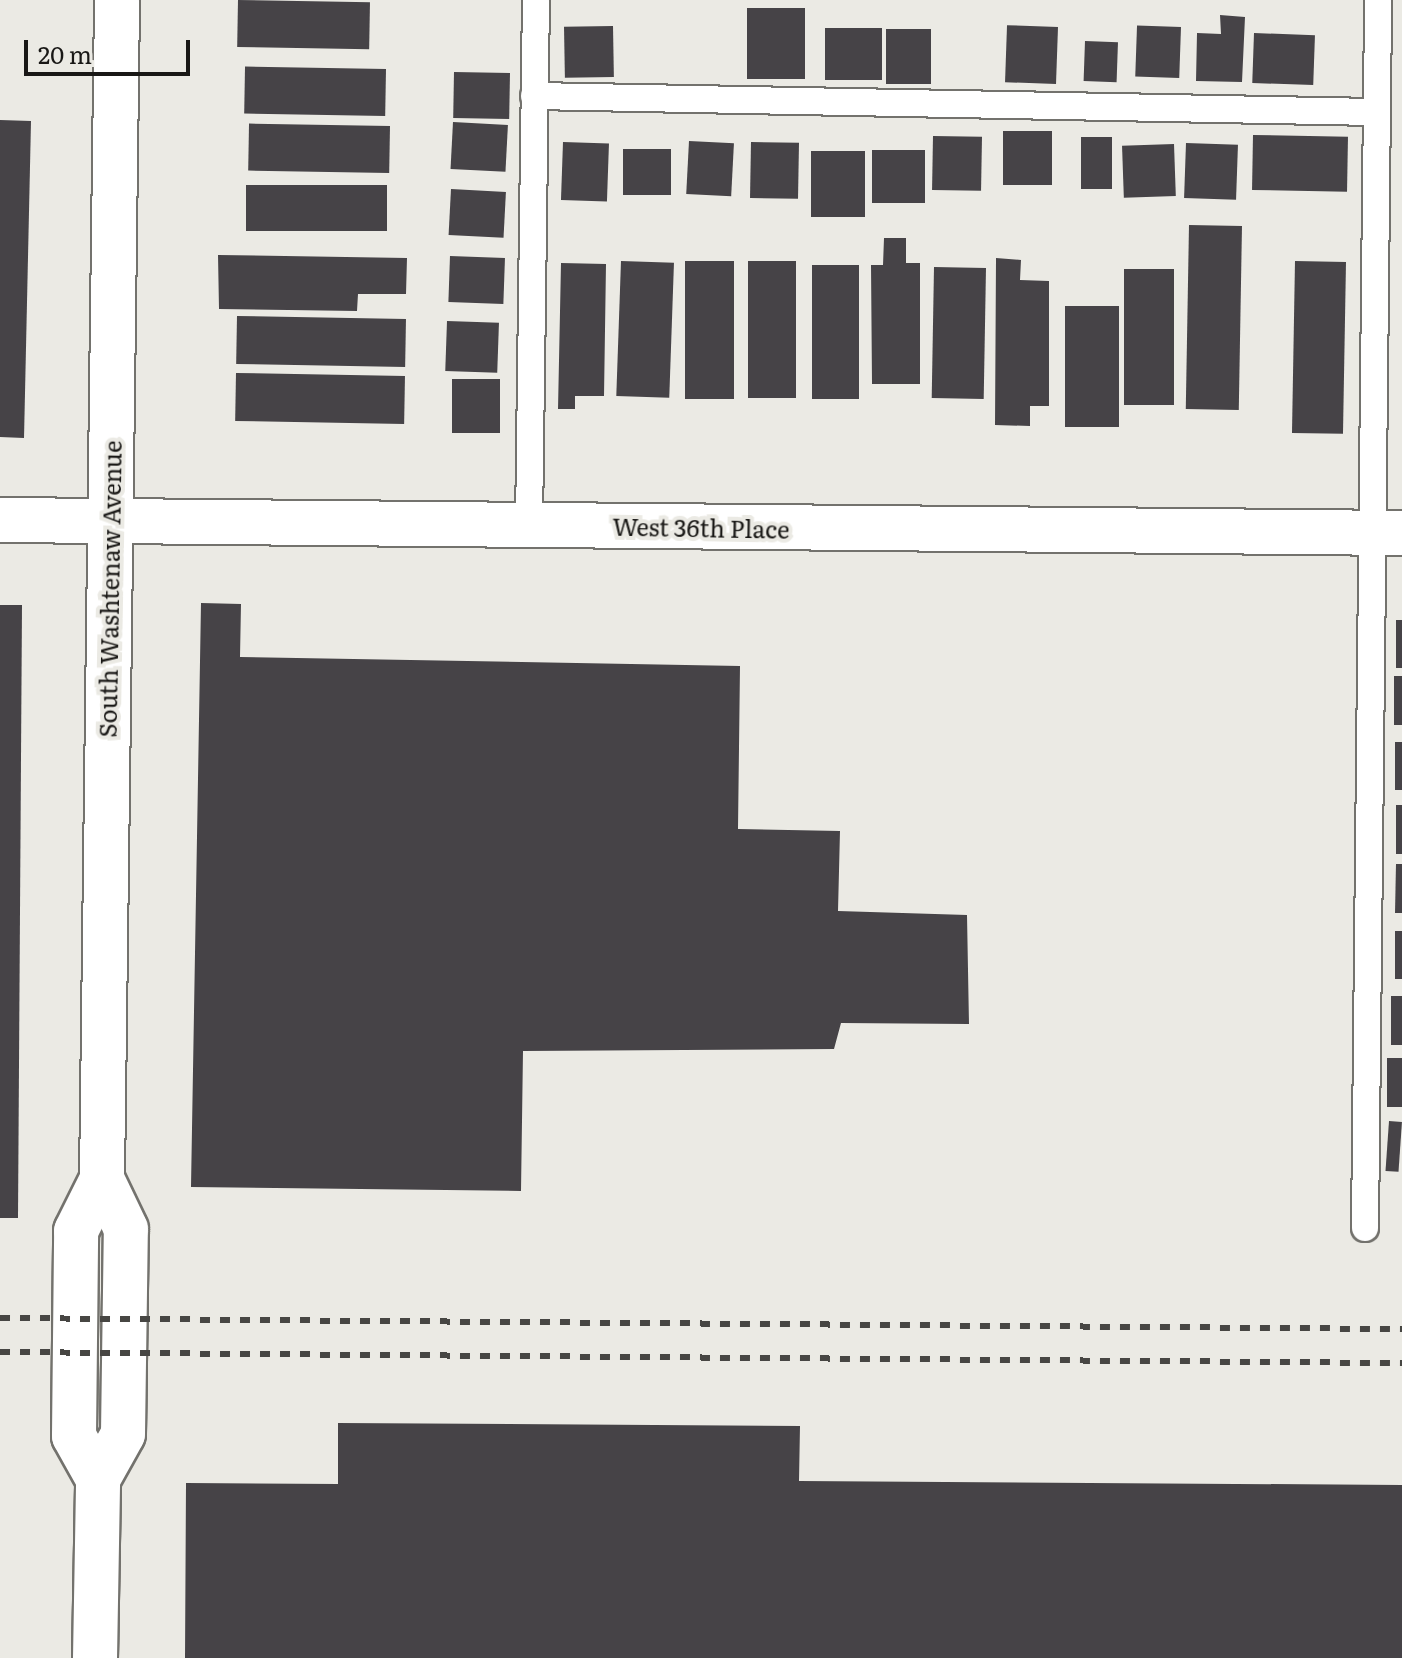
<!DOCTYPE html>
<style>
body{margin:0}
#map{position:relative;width:1402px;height:1658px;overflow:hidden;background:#ebeae4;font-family:Literata,serif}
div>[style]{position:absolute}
.building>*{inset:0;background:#464347;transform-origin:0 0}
.roads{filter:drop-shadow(2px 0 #73726d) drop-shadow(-2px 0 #73726d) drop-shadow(0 2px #73726d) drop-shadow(0 -2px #73726d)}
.lane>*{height:26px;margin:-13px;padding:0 13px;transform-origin:13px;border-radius:13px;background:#fff}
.street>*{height:44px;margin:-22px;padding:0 22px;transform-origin:22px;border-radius:22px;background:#fff}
.rail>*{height:6px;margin-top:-3px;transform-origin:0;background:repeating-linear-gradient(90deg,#474643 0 10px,transparent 0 20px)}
span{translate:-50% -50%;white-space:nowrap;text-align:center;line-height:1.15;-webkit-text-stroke:8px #ebeae4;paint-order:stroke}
.street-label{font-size:24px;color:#191816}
.scale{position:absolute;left:24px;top:40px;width:166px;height:36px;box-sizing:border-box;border:4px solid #191816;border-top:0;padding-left:10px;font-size:24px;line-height:28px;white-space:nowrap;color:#191816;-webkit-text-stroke:6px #ebeae4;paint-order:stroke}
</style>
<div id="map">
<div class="building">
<i style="left:238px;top:0;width:132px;height:47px;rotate:1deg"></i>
<i style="left:805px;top:8px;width:71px;height:58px;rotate:90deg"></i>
<i style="clip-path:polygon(1220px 15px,1245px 17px,1242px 82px,1196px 81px,1197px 33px,1221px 34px)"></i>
<i style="left:613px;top:26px;width:51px;height:49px;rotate:89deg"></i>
<i style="left:1058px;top:27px;width:57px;height:51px;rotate:92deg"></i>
<i style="left:1181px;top:27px;width:51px;height:44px;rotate:92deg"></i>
<i style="left:825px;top:28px;width:57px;height:52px"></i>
<i style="left:886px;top:29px;width:45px;height:55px"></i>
<i style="left:1254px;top:33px;width:61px;height:50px;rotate:2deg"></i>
<i style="left:1085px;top:41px;width:33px;height:40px;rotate:2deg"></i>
<i style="left:386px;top:69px;width:47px;height:141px;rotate:91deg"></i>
<i style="left:454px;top:72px;width:56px;height:46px;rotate:1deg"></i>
<i style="clip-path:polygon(0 120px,31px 121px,24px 438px,0 437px)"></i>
<i style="left:453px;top:122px;width:55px;height:47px;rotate:3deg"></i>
<i style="left:390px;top:126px;width:47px;height:141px;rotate:91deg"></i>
<i style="left:1003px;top:131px;width:49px;height:54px"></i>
<i style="left:1253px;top:135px;width:95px;height:55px;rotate:1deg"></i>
<i style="left:933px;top:136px;width:49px;height:54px;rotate:1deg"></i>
<i style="left:1081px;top:137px;width:31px;height:52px"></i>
<i style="left:689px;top:141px;width:45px;height:53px;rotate:3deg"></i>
<i style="left:563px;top:142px;width:46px;height:58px;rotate:2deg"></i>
<i style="left:751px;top:142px;width:48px;height:56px;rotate:1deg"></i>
<i style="left:1186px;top:143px;width:52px;height:55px;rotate:2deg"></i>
<i style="left:1174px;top:144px;width:52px;height:52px;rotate:88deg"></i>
<i style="left:623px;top:149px;width:48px;height:46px"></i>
<i style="left:872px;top:150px;width:53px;height:53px"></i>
<i style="left:865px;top:151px;width:66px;height:54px;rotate:90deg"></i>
<i style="left:246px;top:185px;width:141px;height:46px"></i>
<i style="left:451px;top:189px;width:55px;height:46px;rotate:3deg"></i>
<i style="left:1189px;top:225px;width:53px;height:184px;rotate:1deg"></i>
<i style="clip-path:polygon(884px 238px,906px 238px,906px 263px,920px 263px,920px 384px,872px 384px,871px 265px,883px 265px)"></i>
<i style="clip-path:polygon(218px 255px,407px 258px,406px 294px,358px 294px,357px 311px,219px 309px)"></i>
<i style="left:450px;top:256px;width:55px;height:46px;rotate:2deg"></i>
<i style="clip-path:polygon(996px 258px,1021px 260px,1020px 280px,1049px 281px,1049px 406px,1030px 406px,1030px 426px,995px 425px)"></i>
<i style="left:621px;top:261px;width:53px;height:135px;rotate:2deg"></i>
<i style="left:734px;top:261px;width:138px;height:49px;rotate:90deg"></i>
<i style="left:748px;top:261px;width:48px;height:137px"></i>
<i style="left:1295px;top:261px;width:51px;height:172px;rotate:1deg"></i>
<i style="clip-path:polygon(561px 263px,606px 264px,604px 396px,575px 396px,575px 409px,558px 409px)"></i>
<i style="left:812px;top:265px;width:47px;height:134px"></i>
<i style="left:934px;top:267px;width:52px;height:131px;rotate:1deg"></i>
<i style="left:1124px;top:269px;width:50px;height:136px"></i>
<i style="left:1065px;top:306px;width:54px;height:121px"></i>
<i style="left:237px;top:316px;width:169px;height:48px;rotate:1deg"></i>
<i style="left:447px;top:321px;width:52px;height:50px;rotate:2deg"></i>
<i style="left:236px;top:373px;width:169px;height:48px;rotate:1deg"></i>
<i style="left:452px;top:379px;width:48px;height:54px"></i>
<i style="clip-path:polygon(201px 603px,241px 604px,240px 657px,740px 666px,738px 829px,840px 831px,838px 911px,967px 915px,969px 1024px,841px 1023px,834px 1049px,523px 1051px,521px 1191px,191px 1187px)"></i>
<i style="clip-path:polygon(0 605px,22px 605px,18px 1218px,0 1218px)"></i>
<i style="left:1396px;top:620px;width:6px;height:48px"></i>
<i style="left:1394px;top:676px;width:8px;height:49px"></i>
<i style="left:1395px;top:742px;width:7px;height:48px"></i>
<i style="left:1396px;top:805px;width:6px;height:49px"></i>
<i style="clip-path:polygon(1396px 864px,1402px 864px,1402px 913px,1395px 913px)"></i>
<i style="left:1395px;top:931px;width:7px;height:48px"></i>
<i style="left:1391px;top:996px;width:11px;height:49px"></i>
<i style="left:1387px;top:1058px;width:15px;height:49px"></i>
<i style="left:1389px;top:1121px;width:13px;height:50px;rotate:4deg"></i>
<i style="clip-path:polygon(338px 1423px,800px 1426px,799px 1481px,1402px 1485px,1402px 1658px,185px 1658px,186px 1483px,338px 1484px)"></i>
</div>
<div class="roads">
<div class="lane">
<i style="left:534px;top:96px;width:843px;rotate:1.09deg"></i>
<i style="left:529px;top:525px;width:525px;rotate:-89.24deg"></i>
<i style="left:1365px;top:1228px;width:1228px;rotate:-89.39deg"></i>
</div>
<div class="street">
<i style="left:0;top:520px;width:1402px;rotate:0.53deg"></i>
<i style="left:98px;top:1479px;width:49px;rotate:-119.2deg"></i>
<i style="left:74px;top:1436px;width:205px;rotate:-89.4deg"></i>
<i style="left:76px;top:1231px;width:58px;rotate:-63.4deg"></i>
<i style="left:102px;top:1179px;width:1179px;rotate:-89.27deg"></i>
<i style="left:95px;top:1658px;width:179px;rotate:-89deg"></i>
<i style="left:98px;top:1479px;width:51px;rotate:-60.9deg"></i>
<i style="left:123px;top:1434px;width:205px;rotate:-89.2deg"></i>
<i style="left:126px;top:1229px;width:55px;rotate:-115.6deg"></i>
</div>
</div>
<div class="rail">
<i style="left:0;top:1318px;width:1402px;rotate:0.45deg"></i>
<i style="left:0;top:1352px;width:1402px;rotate:0.45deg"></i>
</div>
<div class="street-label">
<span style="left:701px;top:527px;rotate:1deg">West 36th Place</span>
<span style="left:109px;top:589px;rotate:-89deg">South Washtenaw Avenue</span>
</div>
<div class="scale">20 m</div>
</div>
